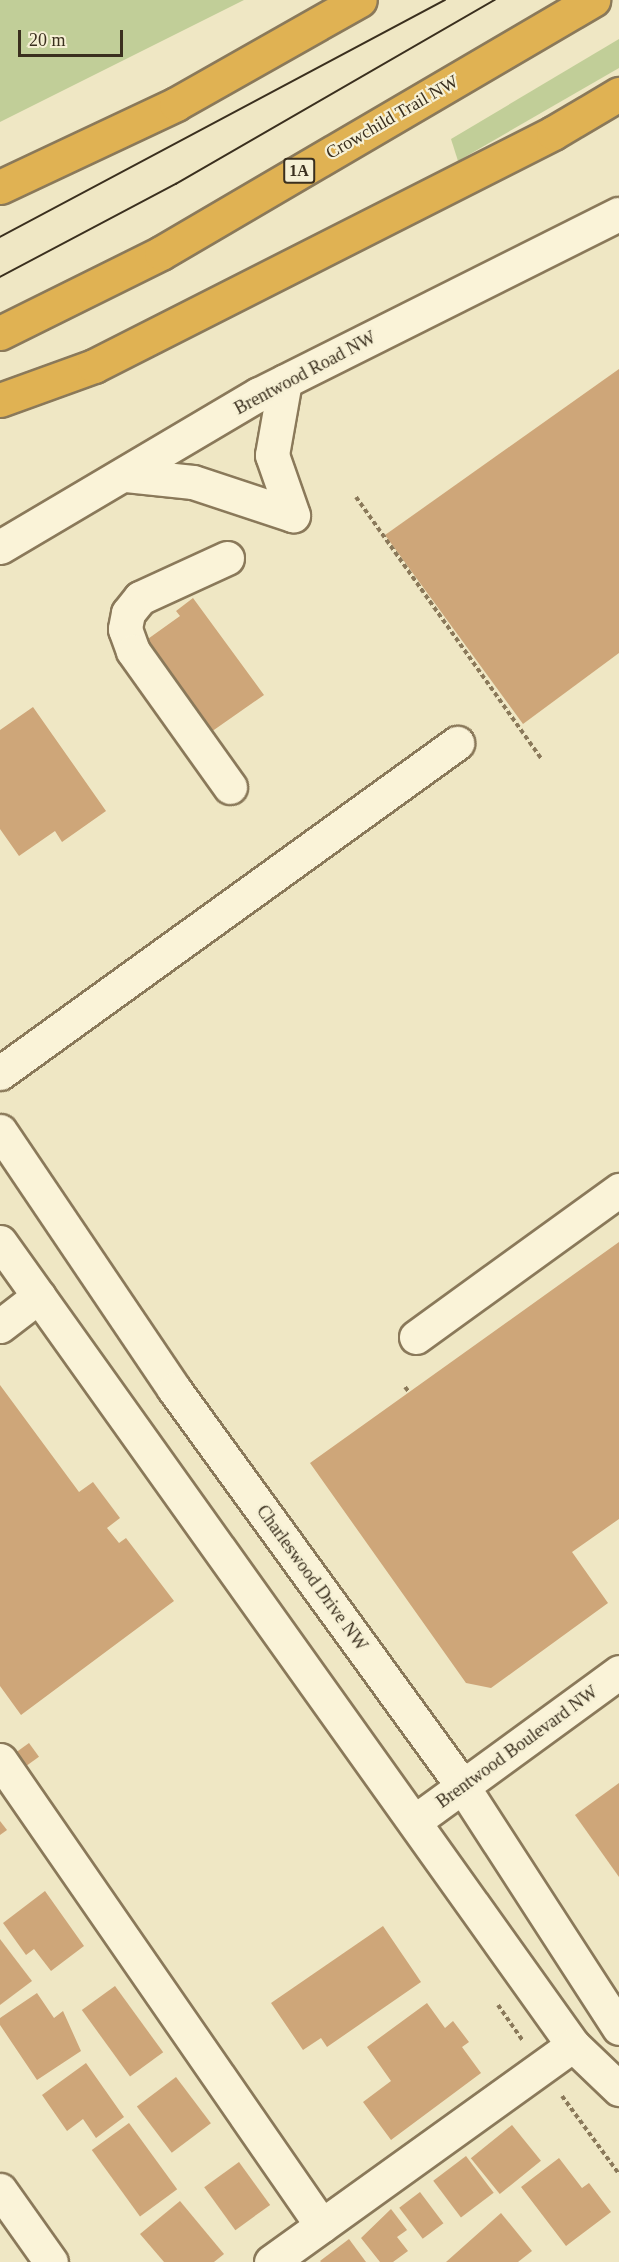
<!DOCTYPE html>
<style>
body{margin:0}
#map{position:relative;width:619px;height:2262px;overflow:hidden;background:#efe7c4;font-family:Georgia,serif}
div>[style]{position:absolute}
.green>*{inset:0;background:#c1ce98}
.building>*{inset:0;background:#cea679;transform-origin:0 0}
.path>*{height:4px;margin-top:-2px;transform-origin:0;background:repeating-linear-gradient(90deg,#8a795a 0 4.5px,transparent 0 7.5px)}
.roads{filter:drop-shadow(2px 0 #8a795a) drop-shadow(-2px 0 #8a795a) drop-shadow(0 2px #8a795a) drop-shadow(0 -2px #8a795a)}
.minor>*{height:33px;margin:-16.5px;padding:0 16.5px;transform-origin:16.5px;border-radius:16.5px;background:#faf3d8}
.highway>*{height:33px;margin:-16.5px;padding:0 16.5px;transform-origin:16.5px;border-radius:16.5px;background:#e0b253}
.tram>*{height:1.5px;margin:-0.75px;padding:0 0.75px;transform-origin:0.75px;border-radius:0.75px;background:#3a2f1e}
span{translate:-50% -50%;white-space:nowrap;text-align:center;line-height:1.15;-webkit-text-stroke:4.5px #f6f0d4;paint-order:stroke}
.shield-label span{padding:2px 4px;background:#f6f0d4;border:2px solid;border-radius:4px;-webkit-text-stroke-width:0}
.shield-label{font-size:16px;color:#3a2f1e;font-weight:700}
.street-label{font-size:18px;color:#3a2f1e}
.scale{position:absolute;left:18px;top:30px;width:105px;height:27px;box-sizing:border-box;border:3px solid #3a2f1e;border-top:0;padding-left:8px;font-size:18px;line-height:21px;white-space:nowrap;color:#3a2f1e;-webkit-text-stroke:4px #f6f0d4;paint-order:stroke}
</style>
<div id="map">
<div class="green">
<i style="clip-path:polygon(0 0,244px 0,0 122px)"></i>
<i style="clip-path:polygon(619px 39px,619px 68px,458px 161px,451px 139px)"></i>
</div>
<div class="building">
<i style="clip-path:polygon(619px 369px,619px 653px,523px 724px,385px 535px)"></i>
<i style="clip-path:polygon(193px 598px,264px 695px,211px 732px,145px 641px,180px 616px,176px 611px)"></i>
<i style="clip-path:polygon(33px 707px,106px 811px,62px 842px,55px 831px,19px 856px,0 829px,0 730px)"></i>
<i style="clip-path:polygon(619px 1242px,619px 1519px,572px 1552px,608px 1603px,491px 1688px,466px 1683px,310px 1463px)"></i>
<i style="clip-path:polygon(0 1385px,79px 1492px,93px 1482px,120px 1518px,107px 1528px,119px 1543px,126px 1538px,174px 1601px,21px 1715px,0 1686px)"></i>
<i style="left:29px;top:1743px;width:17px;height:21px;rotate:54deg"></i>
<i style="clip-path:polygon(619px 1783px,619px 1877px,575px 1815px)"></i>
<i style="clip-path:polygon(0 1821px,7px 1830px,0 1835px)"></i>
<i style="clip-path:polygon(45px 1891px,84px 1946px,51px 1971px,34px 1949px,26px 1955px,3px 1923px)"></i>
<i style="clip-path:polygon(383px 1926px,421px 1982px,327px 2047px,321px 2038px,303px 2050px,271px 2003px)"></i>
<i style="clip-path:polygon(0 1939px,32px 1981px,0 2005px)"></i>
<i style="left:115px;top:1986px;width:82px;height:41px;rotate:54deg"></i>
<i style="clip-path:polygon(37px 1993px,54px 2018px,63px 2011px,81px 2051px,37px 2080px,0 2025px,0 2018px)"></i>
<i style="clip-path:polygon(427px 2003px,445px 2028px,453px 2021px,469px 2042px,462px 2047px,481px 2073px,391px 2140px,363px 2102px,391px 2081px,367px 2047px)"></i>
<i style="clip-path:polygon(86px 2063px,124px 2117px,96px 2138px,83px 2119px,67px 2131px,42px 2095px)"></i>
<i style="left:176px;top:2077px;width:58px;height:49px;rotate:53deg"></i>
<i style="left:129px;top:2123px;width:82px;height:46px;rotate:54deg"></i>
<i style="left:512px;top:2125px;width:46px;height:53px;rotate:51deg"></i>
<i style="left:466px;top:2156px;width:46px;height:41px;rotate:53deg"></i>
<i style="clip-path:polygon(559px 2158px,582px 2188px,589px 2183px,611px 2212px,566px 2246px,521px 2187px)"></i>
<i style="left:239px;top:2162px;width:53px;height:43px;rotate:54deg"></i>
<i style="left:420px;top:2192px;width:39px;height:26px;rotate:53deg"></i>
<i style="clip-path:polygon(180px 2201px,224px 2254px,214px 2262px,164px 2262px,140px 2234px)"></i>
<i style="clip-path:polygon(391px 2209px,407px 2230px,397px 2237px,408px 2251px,393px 2262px,380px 2262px,361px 2238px)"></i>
<i style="clip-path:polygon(501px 2213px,532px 2251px,518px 2262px,446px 2262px)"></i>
<i style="clip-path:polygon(349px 2239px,366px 2262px,321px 2262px,320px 2261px)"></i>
</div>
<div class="path">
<i style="left:356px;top:497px;width:320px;rotate:54.7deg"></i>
<i style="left:405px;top:1387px;width:6px;rotate:51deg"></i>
<i style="left:498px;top:2005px;width:44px;rotate:55.2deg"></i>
<i style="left:562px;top:2096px;width:97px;rotate:53.8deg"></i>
</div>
<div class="roads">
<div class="minor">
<i style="left:285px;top:381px;width:75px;rotate:100deg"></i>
<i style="left:272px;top:455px;width:64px;rotate:70.7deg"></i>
<i style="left:126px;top:475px;width:67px;rotate:6deg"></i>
<i style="left:193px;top:482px;width:105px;rotate:18.3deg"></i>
<i style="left:0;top:547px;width:301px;rotate:-30.6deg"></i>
<i style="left:259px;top:394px;width:402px;rotate:-26.6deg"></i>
<i style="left:227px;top:558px;width:96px;rotate:155.3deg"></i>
<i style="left:140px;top:598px;width:19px;rotate:129deg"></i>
<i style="left:128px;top:613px;width:16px;rotate:101deg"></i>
<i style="left:125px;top:629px;width:23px;rotate:70deg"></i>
<i style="left:133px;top:651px;width:167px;rotate:54.5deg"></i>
<i style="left:0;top:1073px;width:564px;rotate:-35.83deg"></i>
<i style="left:0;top:1131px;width:311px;rotate:56deg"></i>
<i style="left:174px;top:1389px;width:492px;rotate:54deg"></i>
<i style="left:463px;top:1787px;width:287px;rotate:57.1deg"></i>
<i style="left:0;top:1242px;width:986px;rotate:54.49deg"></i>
<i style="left:573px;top:2045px;width:64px;rotate:43.7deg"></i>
<i style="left:0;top:1326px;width:49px;rotate:-37.6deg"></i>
<i style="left:416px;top:1337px;width:251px;rotate:-35.9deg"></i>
<i style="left:0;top:1760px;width:566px;rotate:55.36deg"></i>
<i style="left:415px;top:1821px;width:253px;rotate:-36.1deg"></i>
<i style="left:0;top:2190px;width:88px;rotate:54.7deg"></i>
<i style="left:271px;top:2262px;width:372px;rotate:-35.7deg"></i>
</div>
<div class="highway">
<i style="left:0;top:187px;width:195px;rotate:-25.2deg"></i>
<i style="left:176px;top:104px;width:211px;rotate:-29.5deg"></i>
<i style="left:0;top:333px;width:180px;rotate:-26.4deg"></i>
<i style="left:161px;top:253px;width:501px;rotate:-30.36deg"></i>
<i style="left:0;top:400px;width:100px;rotate:-19.9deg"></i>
<i style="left:94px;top:366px;width:515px;rotate:-26.91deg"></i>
<i style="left:553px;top:133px;width:77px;rotate:-30.6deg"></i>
</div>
</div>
<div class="tram">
<i style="left:0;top:237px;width:504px;rotate:-28.04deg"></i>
<i style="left:0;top:277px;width:199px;rotate:-27.9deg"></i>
<i style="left:176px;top:184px;width:368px;rotate:-30deg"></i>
</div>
<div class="shield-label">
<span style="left:299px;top:171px">1A</span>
</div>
<div class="street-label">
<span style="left:392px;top:117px;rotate:-30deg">Crowchild Trail NW</span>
<span style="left:305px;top:373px;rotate:-28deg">Brentwood Road NW</span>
<span style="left:312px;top:1578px;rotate:54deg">Charleswood Drive NW</span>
<span style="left:517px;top:1747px;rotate:-36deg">Brentwood Boulevard NW</span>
</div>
<div class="scale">20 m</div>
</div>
